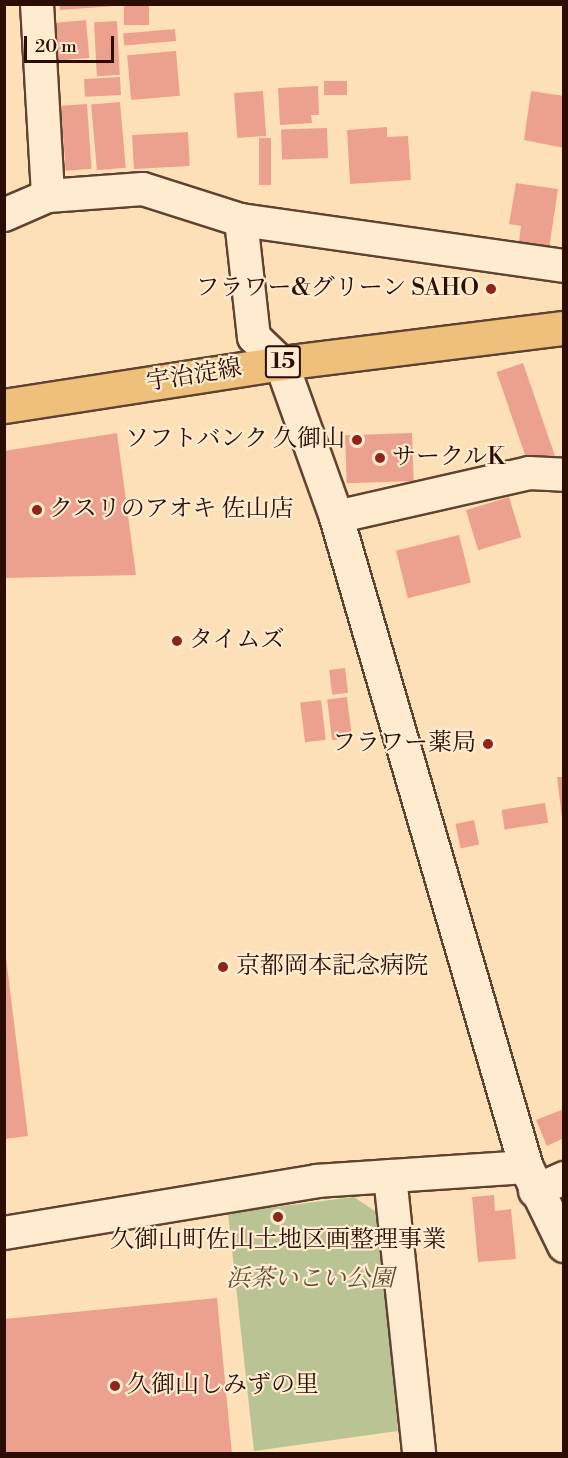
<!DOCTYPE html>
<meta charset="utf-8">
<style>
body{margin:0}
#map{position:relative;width:568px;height:1458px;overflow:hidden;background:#fde0b7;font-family:"Libre Bodoni","Noto Serif JP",serif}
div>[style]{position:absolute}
.green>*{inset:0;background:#bac393}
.building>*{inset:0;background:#eca18e;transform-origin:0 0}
.roads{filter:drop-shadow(2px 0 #604230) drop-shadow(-2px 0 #604230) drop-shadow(0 2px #604230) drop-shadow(0 -2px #604230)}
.minor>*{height:32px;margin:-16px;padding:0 16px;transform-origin:16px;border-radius:16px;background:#feebd0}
.tertiary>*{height:33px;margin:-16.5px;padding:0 16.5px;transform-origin:16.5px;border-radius:16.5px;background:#feebd0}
.primary>*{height:33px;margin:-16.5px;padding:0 16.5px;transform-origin:16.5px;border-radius:16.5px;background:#eec07c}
.dots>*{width:16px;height:16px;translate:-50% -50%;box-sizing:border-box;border:3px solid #feebd0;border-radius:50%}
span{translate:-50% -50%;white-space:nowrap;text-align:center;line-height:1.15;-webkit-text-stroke:4.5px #feebd0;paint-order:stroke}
.shield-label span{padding:2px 4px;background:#feebd0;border:2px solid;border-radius:4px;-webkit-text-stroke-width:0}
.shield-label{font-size:22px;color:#2b0d03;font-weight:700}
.poi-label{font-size:24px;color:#2b0d03}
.right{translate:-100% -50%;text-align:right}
.left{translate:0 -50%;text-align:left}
.street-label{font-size:24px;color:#2b0d03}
.park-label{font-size:24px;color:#5d4d35;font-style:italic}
.frame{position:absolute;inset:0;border:6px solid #2b0d03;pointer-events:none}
.scale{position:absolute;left:24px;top:36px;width:90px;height:27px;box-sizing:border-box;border:3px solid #2b0d03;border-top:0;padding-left:8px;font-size:18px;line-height:21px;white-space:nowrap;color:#2b0d03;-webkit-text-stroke:4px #feebd0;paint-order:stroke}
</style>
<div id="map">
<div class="green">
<i style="clip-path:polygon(354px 1197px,379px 1214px,398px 1431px,254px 1451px,228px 1213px)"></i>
</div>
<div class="building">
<i style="clip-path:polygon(59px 4px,114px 4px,114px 6px,60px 10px)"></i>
<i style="left:124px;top:4px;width:25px;height:21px"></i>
<i style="left:86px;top:20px;width:38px;height:36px;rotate:85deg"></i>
<i style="left:117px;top:21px;width:54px;height:23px;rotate:87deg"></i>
<i style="left:175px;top:29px;width:12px;height:52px;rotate:85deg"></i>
<i style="left:176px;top:51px;width:45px;height:49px;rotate:85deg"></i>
<i style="left:120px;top:77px;width:18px;height:36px;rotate:87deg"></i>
<i style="left:324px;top:81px;width:23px;height:14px"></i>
<i style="clip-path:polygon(318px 86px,319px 115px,311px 115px,312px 123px,280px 125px,278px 88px)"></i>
<i style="left:263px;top:91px;width:45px;height:29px;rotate:86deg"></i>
<i style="clip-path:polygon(531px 91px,564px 96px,564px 148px,524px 140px)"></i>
<i style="left:120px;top:102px;width:66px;height:29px;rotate:85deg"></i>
<i style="left:87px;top:104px;width:65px;height:26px;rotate:86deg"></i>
<i style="clip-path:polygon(387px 127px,387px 137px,408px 136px,411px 180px,350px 184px,347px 130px)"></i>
<i style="left:327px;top:128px;width:30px;height:46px;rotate:88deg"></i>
<i style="left:188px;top:132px;width:34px;height:56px;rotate:87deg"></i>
<i style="left:259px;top:138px;width:12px;height:47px"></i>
<i style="clip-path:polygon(516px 183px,558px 189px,548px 255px,518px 250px,521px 226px,509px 224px)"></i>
<i style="left:523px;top:363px;width:98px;height:28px;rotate:71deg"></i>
<i style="clip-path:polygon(117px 433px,136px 575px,4px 578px,4px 451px)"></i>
<i style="left:412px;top:433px;width:48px;height:67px;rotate:88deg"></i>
<i style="left:509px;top:497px;width:42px;height:45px;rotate:73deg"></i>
<i style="left:459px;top:535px;width:49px;height:65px;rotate:76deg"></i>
<i style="left:345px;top:668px;width:25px;height:16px;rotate:83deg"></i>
<i style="left:347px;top:697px;width:41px;height:20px;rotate:83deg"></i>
<i style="left:321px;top:700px;width:40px;height:21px;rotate:83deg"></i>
<i style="clip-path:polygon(557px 777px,564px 777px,564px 818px,562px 818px)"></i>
<i style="left:545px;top:803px;width:20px;height:44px;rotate:81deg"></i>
<i style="left:474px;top:820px;width:25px;height:19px;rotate:78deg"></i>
<i style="clip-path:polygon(4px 941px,28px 1136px,4px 1139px)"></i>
<i style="clip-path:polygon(564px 1109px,564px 1138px,547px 1146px,536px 1120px)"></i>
<i style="clip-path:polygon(494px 1195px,495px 1211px,511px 1209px,516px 1259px,478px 1262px,472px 1197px)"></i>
<i style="clip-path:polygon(217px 1298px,232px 1454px,4px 1454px,4px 1319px)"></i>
</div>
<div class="roads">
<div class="minor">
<i style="left:37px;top:4px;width:192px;rotate:86.7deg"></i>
<i style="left:4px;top:215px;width:48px;rotate:-23.4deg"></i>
<i style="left:48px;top:196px;width:95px;rotate:-4.2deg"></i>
<i style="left:143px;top:189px;width:103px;rotate:17.6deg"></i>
<i style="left:241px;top:220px;width:326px;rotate:8.1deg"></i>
<i style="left:241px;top:220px;width:118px;rotate:83.7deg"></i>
<i style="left:254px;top:337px;width:37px;rotate:44deg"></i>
<i style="left:336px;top:517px;width:198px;rotate:-12.8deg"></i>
<i style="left:529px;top:473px;width:35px;rotate:3deg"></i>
<i style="left:390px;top:1176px;width:280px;rotate:84deg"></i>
<i style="left:535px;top:1191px;width:32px;rotate:-24deg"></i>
<i style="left:4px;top:1233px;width:317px;rotate:-9.4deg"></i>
<i style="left:317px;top:1181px;width:209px;rotate:-3.8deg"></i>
</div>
<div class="tertiary">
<i style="left:281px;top:363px;width:164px;rotate:70.3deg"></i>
<i style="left:336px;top:517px;width:677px;rotate:73.71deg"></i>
<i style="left:526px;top:1167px;width:87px;rotate:64deg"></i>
</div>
<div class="primary">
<i style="left:4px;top:406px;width:280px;rotate:-8.8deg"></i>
<i style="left:281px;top:363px;width:285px;rotate:-7.1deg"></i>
</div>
</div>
<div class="dots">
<i style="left:491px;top:289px;background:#8f2418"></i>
<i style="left:357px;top:440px;background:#8f2418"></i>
<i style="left:380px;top:458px;background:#8f2418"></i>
<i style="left:37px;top:510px;background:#8f2418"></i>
<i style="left:177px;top:641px;background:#8f2418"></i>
<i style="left:488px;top:744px;background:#8f2418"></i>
<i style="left:223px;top:967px;background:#8f2418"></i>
<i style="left:278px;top:1217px;background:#8f2418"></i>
<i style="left:115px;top:1386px;background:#8f2418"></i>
</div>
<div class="shield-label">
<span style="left:283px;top:362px">15</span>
</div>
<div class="poi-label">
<span class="right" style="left:479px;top:289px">フラワー&amp;グリーン SAHO</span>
<span class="right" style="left:345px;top:440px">ソフトバンク 久御山</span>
<span class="left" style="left:392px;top:458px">サークルK</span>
<span class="left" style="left:49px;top:510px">クスリのアオキ 佐山店</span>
<span class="left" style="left:189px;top:641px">タイムズ</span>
<span class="right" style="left:476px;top:744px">フラワー薬局</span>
<span class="left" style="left:236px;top:967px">京都岡本記念病院</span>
<span style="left:278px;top:1241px">久御山町佐山土地区画整理事業</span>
<span class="left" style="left:127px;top:1386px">久御山しみずの里</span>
</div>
<div class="street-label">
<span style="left:194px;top:376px;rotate:-9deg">宇治淀線</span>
</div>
<div class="park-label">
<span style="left:310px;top:1280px">浜茶いこい公園</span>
</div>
<div class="frame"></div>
<div class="scale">20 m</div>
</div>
